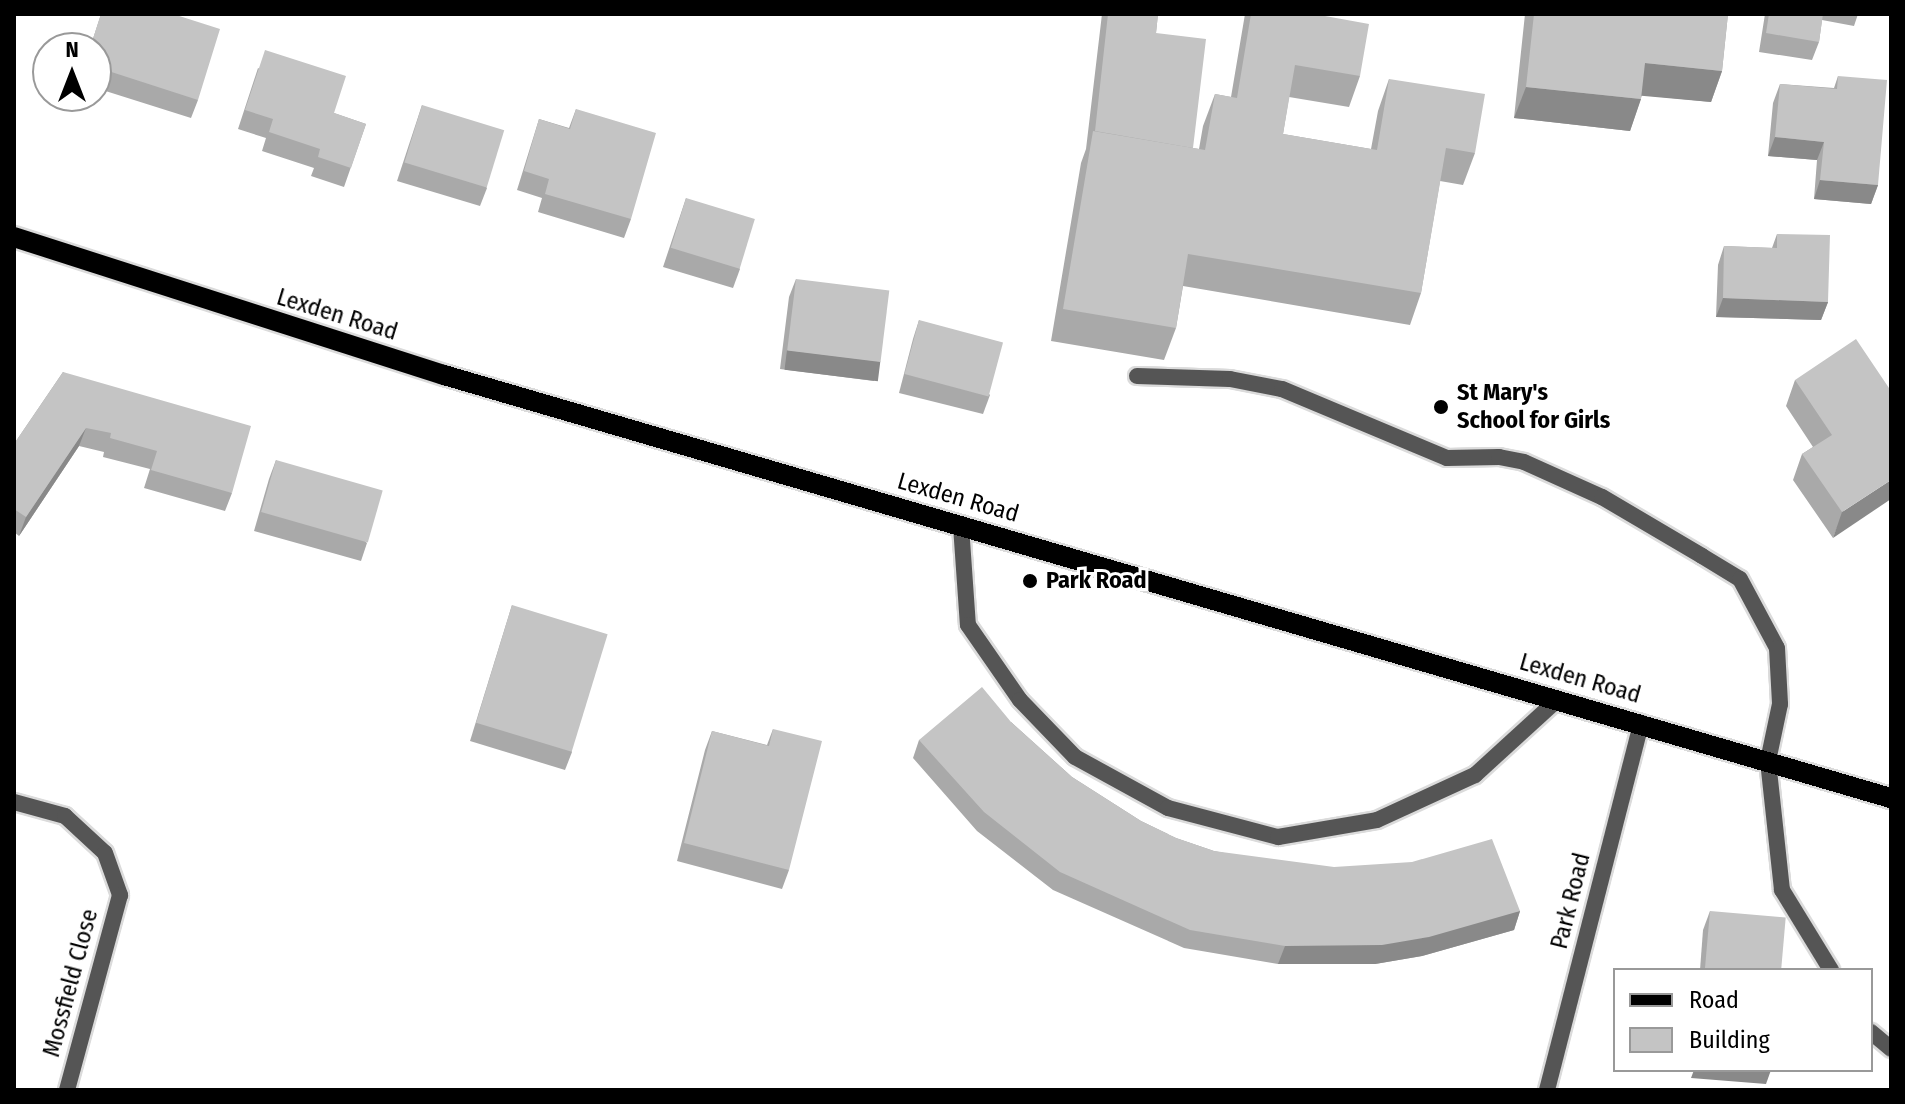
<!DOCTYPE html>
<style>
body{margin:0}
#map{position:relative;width:1905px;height:1104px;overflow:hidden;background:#fff;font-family:"Fira Sans Condensed",sans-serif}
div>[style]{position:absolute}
.roads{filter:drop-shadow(2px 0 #dbdbdb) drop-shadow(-2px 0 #dbdbdb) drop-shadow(0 2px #dbdbdb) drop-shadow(0 -2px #dbdbdb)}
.lane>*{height:16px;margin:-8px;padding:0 8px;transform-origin:8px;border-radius:8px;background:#555}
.street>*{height:16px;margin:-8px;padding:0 8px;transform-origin:8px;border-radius:8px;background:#555}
.primary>*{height:20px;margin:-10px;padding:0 10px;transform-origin:10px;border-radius:10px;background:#000}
.wall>*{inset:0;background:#a9a9a9}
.shaded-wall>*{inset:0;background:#898989;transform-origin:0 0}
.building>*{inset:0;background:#c4c4c4;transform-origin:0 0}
.dots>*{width:22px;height:22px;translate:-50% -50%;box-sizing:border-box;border:4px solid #fff;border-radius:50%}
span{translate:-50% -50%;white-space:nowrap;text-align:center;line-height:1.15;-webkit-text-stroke:6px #fff;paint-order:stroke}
.street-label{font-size:24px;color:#000}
.poi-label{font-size:24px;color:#000;font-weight:700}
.left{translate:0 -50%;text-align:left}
.frame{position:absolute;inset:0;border:16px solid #000;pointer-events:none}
.legend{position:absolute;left:1613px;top:968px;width:260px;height:104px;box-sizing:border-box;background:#fff;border:2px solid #999;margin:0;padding:10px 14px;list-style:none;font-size:24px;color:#000}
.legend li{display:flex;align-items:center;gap:16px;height:40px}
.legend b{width:40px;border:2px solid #999}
.north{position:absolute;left:32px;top:32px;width:80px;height:80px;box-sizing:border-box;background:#fff;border:2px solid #999;border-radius:50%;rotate:0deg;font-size:22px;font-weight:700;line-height:32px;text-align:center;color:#000}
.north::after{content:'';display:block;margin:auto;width:28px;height:36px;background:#000;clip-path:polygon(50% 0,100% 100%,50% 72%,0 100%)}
</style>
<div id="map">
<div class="roads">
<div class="lane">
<i style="left:1137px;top:376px;width:93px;rotate:1.8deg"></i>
<i style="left:1230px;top:379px;width:53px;rotate:10.9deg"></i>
<i style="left:1282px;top:389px;width:179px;rotate:22.7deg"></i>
<i style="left:1447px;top:458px;width:52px;rotate:-1.1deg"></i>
<i style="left:1499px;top:457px;width:25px;rotate:11deg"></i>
<i style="left:1524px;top:462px;width:85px;rotate:24.2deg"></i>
<i style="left:1602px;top:497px;width:116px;rotate:30.5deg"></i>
<i style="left:1702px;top:556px;width:44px;rotate:31.2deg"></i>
<i style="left:1740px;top:579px;width:78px;rotate:61.8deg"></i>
<i style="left:1777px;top:648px;width:56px;rotate:86.9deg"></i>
<i style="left:1780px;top:704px;width:58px;rotate:101.9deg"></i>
<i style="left:961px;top:526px;width:99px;rotate:86deg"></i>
<i style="left:968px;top:625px;width:91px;rotate:55.3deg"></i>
<i style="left:1020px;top:700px;width:79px;rotate:46deg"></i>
<i style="left:1075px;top:757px;width:106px;rotate:28.7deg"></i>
<i style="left:1168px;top:808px;width:114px;rotate:14.8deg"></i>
<i style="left:1278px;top:837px;width:100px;rotate:-9.7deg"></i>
<i style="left:1377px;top:820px;width:108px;rotate:-24.7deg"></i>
<i style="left:1475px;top:775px;width:110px;rotate:-42.4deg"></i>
</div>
<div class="street">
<i style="left:1768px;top:761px;width:130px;rotate:83.8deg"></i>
<i style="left:1782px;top:890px;width:94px;rotate:58.5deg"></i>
<i style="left:14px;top:802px;width:53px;rotate:15.4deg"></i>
<i style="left:65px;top:816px;width:54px;rotate:42.8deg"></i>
<i style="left:105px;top:853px;width:45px;rotate:70.3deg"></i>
<i style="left:120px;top:895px;width:202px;rotate:105.2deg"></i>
<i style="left:1871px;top:1032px;width:26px;rotate:40deg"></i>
<i style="left:1547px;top:1090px;width:379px;rotate:-75.6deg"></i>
</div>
<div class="primary">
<i style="left:14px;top:237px;width:452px;rotate:17.8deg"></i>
<i style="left:444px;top:375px;width:1508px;rotate:16.3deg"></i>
</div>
</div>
<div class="wall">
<i style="clip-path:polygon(101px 14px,173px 14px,198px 100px,191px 118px,96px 88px,96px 48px,90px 48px)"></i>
<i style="clip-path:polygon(1102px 14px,1158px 14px,1156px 33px,1193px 148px,1199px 149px,1203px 126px,1215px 94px,1231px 97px,1245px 14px,1314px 14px,1360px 76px,1349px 107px,1289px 97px,1283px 134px,1371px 149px,1378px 111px,1389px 79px,1475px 153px,1463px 185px,1440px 181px,1421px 293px,1410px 325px,1183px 286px,1176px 328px,1164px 360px,1051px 341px,1081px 163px,1086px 149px)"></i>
<i style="clip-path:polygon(1525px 14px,1728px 14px,1722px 71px,1711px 102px,1642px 95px,1630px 131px,1514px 118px)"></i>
<i style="clip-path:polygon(1765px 14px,1858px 14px,1854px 26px,1822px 20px,1819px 42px,1812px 60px,1759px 52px)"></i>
<i style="clip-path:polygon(258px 68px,334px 113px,366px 124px,344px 187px,311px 176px,314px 168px,262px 151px,266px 138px,238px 129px)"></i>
<i style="clip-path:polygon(1838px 76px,1878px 185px,1871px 204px,1814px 199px,1817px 160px,1768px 156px,1773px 103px,1780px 84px,1834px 88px)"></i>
<i style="clip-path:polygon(422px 105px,487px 188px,480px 206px,397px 181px)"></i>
<i style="clip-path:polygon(576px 109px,631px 219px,624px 238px,538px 212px,542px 198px,517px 190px,539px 119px,569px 128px)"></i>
<i style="clip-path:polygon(686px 198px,740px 269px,733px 288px,663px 267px)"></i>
<i style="clip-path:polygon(1777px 234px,1828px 302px,1821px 320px,1716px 317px,1718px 265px,1724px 246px,1772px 248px)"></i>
<i style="clip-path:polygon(796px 279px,880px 362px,874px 381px,780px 369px,789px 297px)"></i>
<i style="clip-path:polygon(919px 320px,990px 395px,983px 414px,899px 393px,913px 339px)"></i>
<i style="clip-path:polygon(63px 372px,232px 493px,225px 511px,144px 488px,150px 469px,103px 457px,104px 452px,79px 446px,19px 536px,14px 532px,14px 444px)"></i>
<i style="clip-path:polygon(1795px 380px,1891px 391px,1833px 538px,1793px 480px,1802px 454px,1813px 447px,1786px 406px)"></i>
<i style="clip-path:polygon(276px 460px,367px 543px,361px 561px,254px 531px,269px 479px)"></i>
<i style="clip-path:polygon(512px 605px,572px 752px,565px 770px,470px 741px)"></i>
<i style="clip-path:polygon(1011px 722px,1072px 777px,1141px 821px,1176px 838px,1214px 851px,1520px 911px,1514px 930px,1422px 956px,1375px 964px,1278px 964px,1184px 948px,1053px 890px,977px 831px,913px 758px,919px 740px)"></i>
<i style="clip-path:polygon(773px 729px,789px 870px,782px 889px,677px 861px,705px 750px,712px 731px,767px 745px)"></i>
<i style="clip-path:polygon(1710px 911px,1781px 970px,1700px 970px,1703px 930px)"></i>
</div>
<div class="shaded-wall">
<i style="clip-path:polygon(1645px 63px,1722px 71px,1711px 102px,1633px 95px)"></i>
<i style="clip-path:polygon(1526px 87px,1641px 99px,1630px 131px,1514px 118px)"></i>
<i style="clip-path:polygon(1775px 137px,1824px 142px,1817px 160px,1768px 156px)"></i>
<i style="clip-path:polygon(1820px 180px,1878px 185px,1871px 204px,1814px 199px)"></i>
<i style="clip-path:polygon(1723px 298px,1828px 302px,1821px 320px,1716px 317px)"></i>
<i style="left:787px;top:350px;width:94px;height:20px;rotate:7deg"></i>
<i style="clip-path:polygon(86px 428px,79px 446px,19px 536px,26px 517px)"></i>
<i style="clip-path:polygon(1891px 480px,1891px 499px,1833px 538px,1842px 512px)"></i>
<i style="clip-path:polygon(1520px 911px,1514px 930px,1422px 956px,1375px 964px,1278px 964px,1285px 946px)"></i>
<i style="clip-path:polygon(1694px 1070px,1771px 1070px,1766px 1084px,1691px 1078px)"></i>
</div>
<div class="building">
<i style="clip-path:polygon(101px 14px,173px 14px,220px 29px,198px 100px,96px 67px,96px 48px,90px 48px)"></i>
<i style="clip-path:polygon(1108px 14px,1158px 14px,1156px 33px,1206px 39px,1193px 148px,1095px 131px)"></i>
<i style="clip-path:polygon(1251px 14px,1314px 14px,1369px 24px,1360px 76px,1295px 65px,1283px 134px,1377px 150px,1389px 79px,1485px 94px,1475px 153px,1446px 148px,1421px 293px,1188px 254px,1176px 328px,1063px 309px,1093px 131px,1205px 150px,1215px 94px,1237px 98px)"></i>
<i style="clip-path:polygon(1534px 14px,1728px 14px,1722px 71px,1645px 63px,1641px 99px,1526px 87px)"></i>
<i style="clip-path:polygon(1769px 14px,1823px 14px,1819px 42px,1766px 33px)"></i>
<i style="clip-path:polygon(265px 50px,346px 76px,334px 113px,366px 124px,351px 168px,318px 157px,320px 149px,269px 132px,273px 119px,245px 110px)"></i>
<i style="clip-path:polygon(1838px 76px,1887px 80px,1878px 185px,1820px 180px,1824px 142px,1775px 137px,1780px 84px,1837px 89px)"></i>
<i style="left:422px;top:105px;width:86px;height:60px;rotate:17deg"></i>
<i style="clip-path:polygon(576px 109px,656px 133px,631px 219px,545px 194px,549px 179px,524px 171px,539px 119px,570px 129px)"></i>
<i style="left:686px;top:198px;width:72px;height:52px;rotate:17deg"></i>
<i style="clip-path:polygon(1777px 234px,1830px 235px,1828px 302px,1723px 298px,1724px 246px,1777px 248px)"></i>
<i style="left:796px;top:279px;width:94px;height:72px;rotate:7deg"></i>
<i style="left:919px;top:320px;width:87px;height:56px;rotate:15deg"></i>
<i style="clip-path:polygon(1856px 339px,1891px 391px,1891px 480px,1842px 512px,1802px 454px,1832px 435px,1795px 380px)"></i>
<i style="clip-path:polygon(63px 372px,251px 426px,232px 493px,151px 470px,157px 451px,110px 438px,111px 433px,86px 428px,26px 517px,14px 509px,14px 444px)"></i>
<i style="left:276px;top:460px;width:111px;height:54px;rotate:16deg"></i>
<i style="left:512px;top:605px;width:100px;height:123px;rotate:17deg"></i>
<i style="clip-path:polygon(982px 687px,1011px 722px,1072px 777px,1141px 821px,1176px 838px,1214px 851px,1334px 867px,1412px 862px,1492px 839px,1520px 911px,1429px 937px,1382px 945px,1285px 946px,1190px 930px,1060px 872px,984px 812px,919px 740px)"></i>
<i style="clip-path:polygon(773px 729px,822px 741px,789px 870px,684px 843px,712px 731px,769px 746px)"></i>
<i style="left:1710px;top:911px;width:76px;height:59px;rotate:5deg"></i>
</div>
<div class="dots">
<i style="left:1441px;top:407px;background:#000"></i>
<i style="left:1030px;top:581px;background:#000"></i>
</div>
<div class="street-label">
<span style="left:337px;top:315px;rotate:17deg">Lexden Road</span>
<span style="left:958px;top:498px;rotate:16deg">Lexden Road</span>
<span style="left:1580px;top:679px;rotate:16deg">Lexden Road</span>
<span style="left:1571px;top:901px;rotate:-76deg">Park Road</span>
<span style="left:71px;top:983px;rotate:-75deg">Mossfield Close</span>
</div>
<div class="poi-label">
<span class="left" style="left:1457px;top:407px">St Mary's<br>School for Girls</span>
<span class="left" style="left:1046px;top:581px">Park Road</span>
</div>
<div class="frame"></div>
<ul class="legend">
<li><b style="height:10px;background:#000"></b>Road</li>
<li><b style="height:22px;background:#c4c4c4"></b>Building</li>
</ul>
<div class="north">N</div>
</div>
